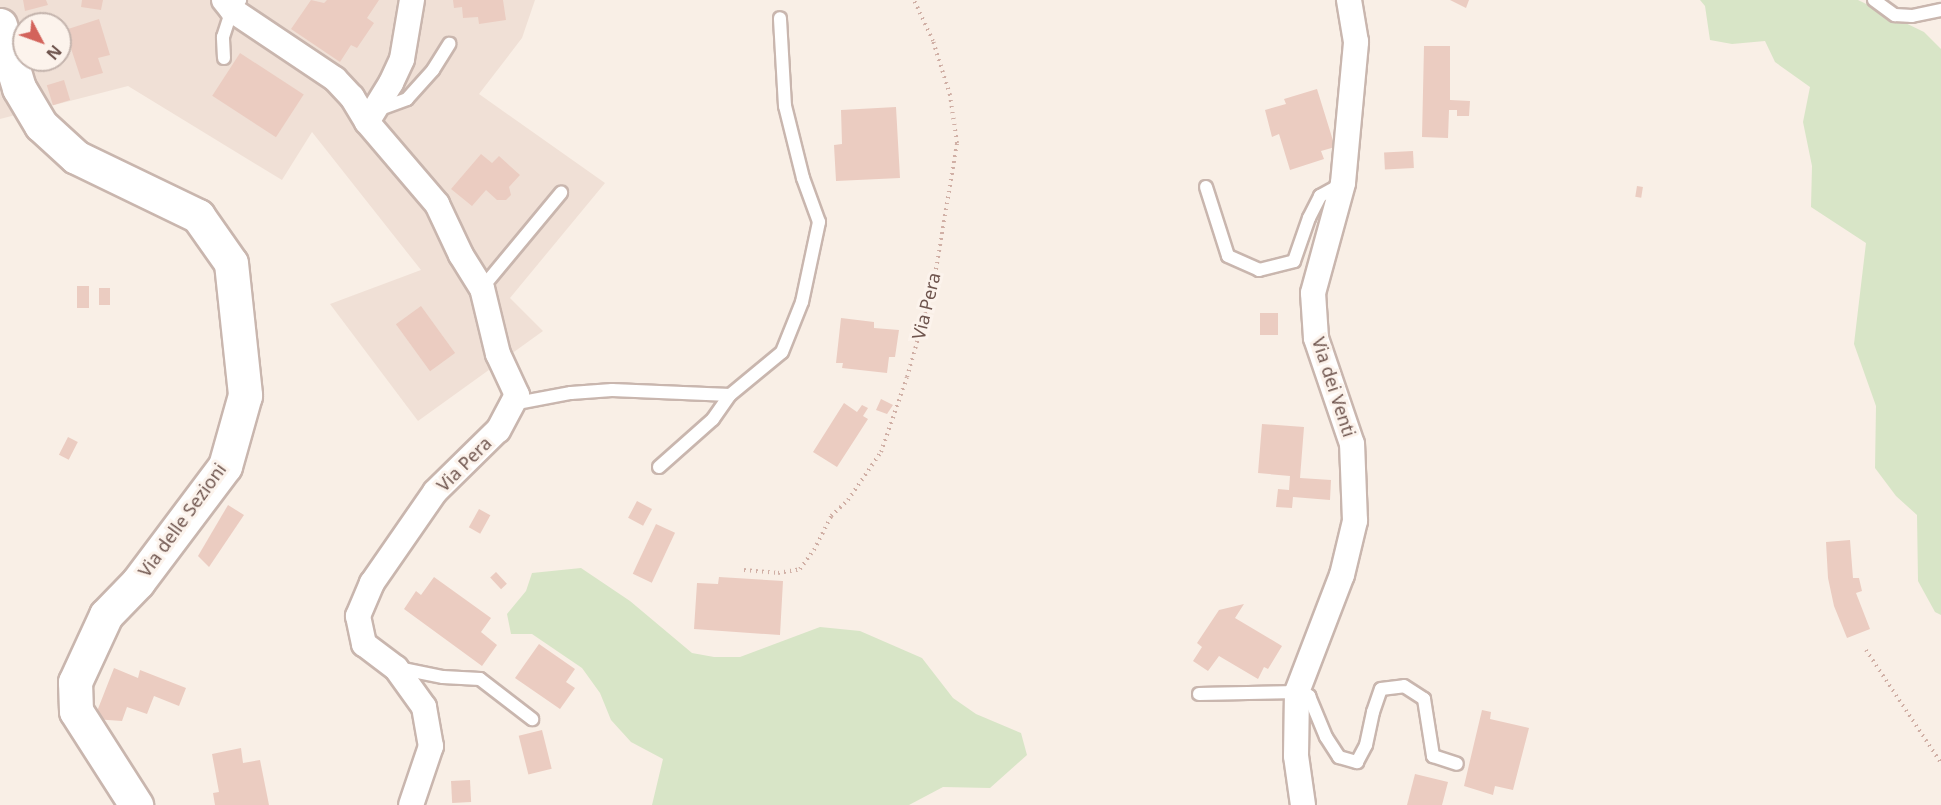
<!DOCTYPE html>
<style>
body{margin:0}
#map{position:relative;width:1941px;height:805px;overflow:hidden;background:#f9efe6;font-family:"Noto Sans",sans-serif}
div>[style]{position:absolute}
.residential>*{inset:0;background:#f0e0d6}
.green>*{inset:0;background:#d8e5c7}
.building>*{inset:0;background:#ebccc1;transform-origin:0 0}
.path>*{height:4px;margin-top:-2px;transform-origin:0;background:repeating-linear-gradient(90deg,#d0afa5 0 1.5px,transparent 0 6px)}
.roads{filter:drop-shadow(2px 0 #c9b6ae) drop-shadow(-2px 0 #c9b6ae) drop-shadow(0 2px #c9b6ae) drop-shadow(0 -2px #c9b6ae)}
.lane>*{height:12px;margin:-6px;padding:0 6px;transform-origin:6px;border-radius:6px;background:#fff}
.street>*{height:24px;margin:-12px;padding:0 12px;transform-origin:12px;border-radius:12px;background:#fff}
.secondary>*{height:33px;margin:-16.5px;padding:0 16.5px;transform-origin:16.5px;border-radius:16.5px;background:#fff}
span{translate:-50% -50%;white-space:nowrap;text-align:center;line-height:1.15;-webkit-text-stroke:6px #fcf3ec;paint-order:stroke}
.street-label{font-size:18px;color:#6f554e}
.north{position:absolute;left:12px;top:12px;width:60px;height:60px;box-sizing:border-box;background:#fcf3ec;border:2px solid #c4b4ad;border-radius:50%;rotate:131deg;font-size:16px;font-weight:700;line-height:24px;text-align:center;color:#6f554e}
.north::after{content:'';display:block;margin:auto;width:21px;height:27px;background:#d3635b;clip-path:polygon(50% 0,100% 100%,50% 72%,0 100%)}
</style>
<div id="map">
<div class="residential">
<i style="clip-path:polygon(evenodd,0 0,535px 0,522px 38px,479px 94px,605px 183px,510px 298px,543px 331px,418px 421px,330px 304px,421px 270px,312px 132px,282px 180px,128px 86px,0 119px,0 0,24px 24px,60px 24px,60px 60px,24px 60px,24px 24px)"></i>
</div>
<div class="green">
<i style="clip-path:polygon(1700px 0,1858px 0,1924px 32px,1941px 49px,1941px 615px,1935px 612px,1918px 581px,1917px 515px,1896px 496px,1875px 468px,1876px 406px,1854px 344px,1866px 243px,1811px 207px,1812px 166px,1803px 122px,1810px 87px,1775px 62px,1765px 41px,1732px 44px,1710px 40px,1705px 6px)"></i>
<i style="clip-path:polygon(581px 568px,630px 601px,692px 653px,714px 657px,740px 657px,820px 627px,860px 631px,922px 658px,953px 698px,976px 714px,1021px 733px,1027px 755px,990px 788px,943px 787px,909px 805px,652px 805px,663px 759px,631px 742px,611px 720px,600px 693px,582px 668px,532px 634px,511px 634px,507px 614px,526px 591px,532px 573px)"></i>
</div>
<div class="building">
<i style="clip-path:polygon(23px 0,46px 0,48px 5px,25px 11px)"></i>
<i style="clip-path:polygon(82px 0,103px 0,101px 10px,81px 7px)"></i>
<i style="clip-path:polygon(311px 0,324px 3px,327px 0,379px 0,367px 18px,374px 23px,357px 48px,351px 45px,340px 62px,291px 29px)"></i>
<i style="clip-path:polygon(453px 0,503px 0,506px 20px,479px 24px,478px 17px,463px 18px,462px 7px,454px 8px)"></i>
<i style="clip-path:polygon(1450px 0,1469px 0,1466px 8px)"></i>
<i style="clip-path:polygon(99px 19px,110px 55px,98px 58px,103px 73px,81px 79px,65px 30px)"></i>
<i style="clip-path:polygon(1424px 46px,1450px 46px,1450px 100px,1470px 101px,1469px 116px,1457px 116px,1457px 110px,1449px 110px,1448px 138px,1422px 137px)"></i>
<i style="left:240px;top:53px;width:76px;height:51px;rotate:33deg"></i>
<i style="left:64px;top:80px;width:21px;height:18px;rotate:73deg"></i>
<i style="clip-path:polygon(1317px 89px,1335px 147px,1321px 151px,1324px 159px,1290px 170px,1279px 134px,1272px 137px,1265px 110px,1286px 104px,1284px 99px)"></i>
<i style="clip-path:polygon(896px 107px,900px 178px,836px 181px,834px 145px,842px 144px,841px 110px)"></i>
<i style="left:1413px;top:151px;width:17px;height:29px;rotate:87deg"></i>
<i style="clip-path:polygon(481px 154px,492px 163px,499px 156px,520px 175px,509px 187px,511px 195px,506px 200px,497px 200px,486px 190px,472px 206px,451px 189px)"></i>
<i style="left:1637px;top:186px;width:6px;height:11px;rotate:9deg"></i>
<i style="left:77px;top:286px;width:12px;height:22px"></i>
<i style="left:99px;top:288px;width:11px;height:17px"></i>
<i style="left:421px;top:306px;width:58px;height:31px;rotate:54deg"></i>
<i style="left:1260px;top:313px;width:18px;height:22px"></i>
<i style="clip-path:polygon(841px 318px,874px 322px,874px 328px,899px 330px,895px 357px,889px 357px,887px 373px,842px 368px,843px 363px,836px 363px)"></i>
<i style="clip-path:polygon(881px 399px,893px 405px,887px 414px,876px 410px)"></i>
<i style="clip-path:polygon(844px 403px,857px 412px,862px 405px,868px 408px,863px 416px,868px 419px,837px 467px,813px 452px)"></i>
<i style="clip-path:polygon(1262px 424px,1304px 427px,1300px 478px,1331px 480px,1330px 500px,1293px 497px,1292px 508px,1276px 507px,1278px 489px,1289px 490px,1290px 476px,1258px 473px)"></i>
<i style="left:68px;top:437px;width:11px;height:20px;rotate:27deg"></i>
<i style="left:637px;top:501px;width:17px;height:19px;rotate:28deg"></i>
<i style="clip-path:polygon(228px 505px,244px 515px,209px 567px,198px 556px)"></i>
<i style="left:479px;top:509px;width:13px;height:21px;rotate:29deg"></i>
<i style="left:656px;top:524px;width:21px;height:55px;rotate:25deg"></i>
<i style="clip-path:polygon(1850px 540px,1853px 578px,1859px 578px,1862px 591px,1856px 593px,1870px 629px,1847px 638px,1834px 606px,1828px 578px,1826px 542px)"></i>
<i style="left:496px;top:572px;width:16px;height:8px;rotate:47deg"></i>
<i style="clip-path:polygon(434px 577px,491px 618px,481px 632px,497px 645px,482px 666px,404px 609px,416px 591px,421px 595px)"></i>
<i style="clip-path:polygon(719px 577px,783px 581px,780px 635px,694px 629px,697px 583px,718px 584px)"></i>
<i style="clip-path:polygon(1244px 604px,1235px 618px,1282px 646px,1268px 669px,1264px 667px,1258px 679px,1219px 656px,1208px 671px,1193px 661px,1202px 647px,1197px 643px,1219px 610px)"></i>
<i style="clip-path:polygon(539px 644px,575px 669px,566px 682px,575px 688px,560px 709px,515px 678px)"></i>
<i style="clip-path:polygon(114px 668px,138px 678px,140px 670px,186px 688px,179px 706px,154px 696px,147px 714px,127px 707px,122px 721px,94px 719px)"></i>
<i style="clip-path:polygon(1482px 710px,1491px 712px,1490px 719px,1529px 728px,1513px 790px,1495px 786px,1493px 795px,1464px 786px)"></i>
<i style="left:542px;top:730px;width:40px;height:24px;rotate:76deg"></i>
<i style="clip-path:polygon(241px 748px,243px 763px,260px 760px,269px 805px,215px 805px,213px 793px,219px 792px,212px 754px)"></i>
<i style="clip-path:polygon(1415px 774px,1448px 782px,1442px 805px,1407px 805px)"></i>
<i style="left:470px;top:780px;width:22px;height:19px;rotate:87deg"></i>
</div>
<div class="path">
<i style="left:744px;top:570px;width:34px;rotate:5deg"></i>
<i style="left:778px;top:573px;width:22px;rotate:-10deg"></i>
<i style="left:800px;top:569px;width:24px;rotate:-54deg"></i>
<i style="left:814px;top:550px;width:38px;rotate:-63deg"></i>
<i style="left:831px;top:516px;width:23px;rotate:-43deg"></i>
<i style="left:848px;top:500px;width:58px;rotate:-55.5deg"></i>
<i style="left:881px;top:452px;width:79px;rotate:-70.9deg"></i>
<i style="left:907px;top:377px;width:94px;rotate:-73.9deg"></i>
<i style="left:933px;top:287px;width:146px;rotate:-80.5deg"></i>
<i style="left:957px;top:143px;width:49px;rotate:-98.3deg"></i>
<i style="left:950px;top:95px;width:57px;rotate:-107.5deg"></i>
<i style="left:933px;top:41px;width:45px;rotate:-114.9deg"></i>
<i style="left:1866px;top:650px;width:136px;rotate:56.4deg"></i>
</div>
<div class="roads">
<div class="lane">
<i style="left:1874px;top:0;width:26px;rotate:36deg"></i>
<i style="left:1895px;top:15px;width:17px;rotate:3deg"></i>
<i style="left:1912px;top:16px;width:30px;rotate:-12deg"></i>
<i style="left:224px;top:58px;width:21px;rotate:-93deg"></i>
<i style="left:223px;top:37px;width:28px;rotate:-72deg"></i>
<i style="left:232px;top:10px;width:13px;rotate:-51deg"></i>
<i style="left:377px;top:110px;width:32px;rotate:-20deg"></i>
<i style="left:407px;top:99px;width:39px;rotate:-48deg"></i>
<i style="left:433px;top:70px;width:31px;rotate:-58deg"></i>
<i style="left:1206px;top:187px;width:72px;rotate:72.3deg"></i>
<i style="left:1228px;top:256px;width:34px;rotate:24deg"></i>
<i style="left:1259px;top:270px;width:36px;rotate:-14deg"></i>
<i style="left:1294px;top:261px;width:46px;rotate:-70.8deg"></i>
<i style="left:1309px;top:218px;width:25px;rotate:-63deg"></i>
<i style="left:1320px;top:196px;width:25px;rotate:-29deg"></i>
<i style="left:482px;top:288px;width:124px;rotate:-50.3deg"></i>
<i style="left:512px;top:404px;width:60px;rotate:-10.6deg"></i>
<i style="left:571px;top:393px;width:41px;rotate:-4.2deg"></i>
<i style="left:612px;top:390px;width:118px;rotate:2.4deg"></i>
<i style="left:730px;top:395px;width:67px;rotate:-39.6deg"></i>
<i style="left:782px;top:352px;width:54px;rotate:-68.2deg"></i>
<i style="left:802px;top:302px;width:82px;rotate:-78deg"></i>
<i style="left:819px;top:222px;width:47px;rotate:-110deg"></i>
<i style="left:803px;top:178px;width:74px;rotate:-104deg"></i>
<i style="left:785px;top:106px;width:88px;rotate:-93.3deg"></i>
<i style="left:659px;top:467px;width:72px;rotate:-41.6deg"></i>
<i style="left:713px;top:419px;width:29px;rotate:-55deg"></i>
<i style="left:398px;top:668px;width:46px;rotate:11.3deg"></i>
<i style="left:443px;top:677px;width:37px;rotate:3deg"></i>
<i style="left:480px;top:679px;width:66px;rotate:37.6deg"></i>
<i style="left:1199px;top:694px;width:98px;rotate:-1.2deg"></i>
<i style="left:1297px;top:692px;width:13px;rotate:18deg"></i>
<i style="left:1309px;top:696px;width:44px;rotate:67.5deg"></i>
<i style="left:1326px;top:737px;width:24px;rotate:57deg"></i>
<i style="left:1339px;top:757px;width:19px;rotate:16deg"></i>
<i style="left:1357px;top:762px;width:19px;rotate:-62deg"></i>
<i style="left:1366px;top:745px;width:34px;rotate:-78deg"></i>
<i style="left:1373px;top:712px;width:24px;rotate:-71deg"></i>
<i style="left:1381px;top:689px;width:23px;rotate:-7deg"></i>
<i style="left:1404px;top:686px;width:24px;rotate:33deg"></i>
<i style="left:1424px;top:699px;width:58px;rotate:81deg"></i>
<i style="left:1433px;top:756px;width:25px;rotate:18deg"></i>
</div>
<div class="street">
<i style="left:224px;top:0;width:13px;rotate:51deg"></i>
<i style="left:232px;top:10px;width:124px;rotate:33.8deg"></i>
<i style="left:335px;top:79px;width:25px;rotate:47deg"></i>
<i style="left:352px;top:97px;width:29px;rotate:59deg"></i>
<i style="left:367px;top:122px;width:108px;rotate:49.5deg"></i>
<i style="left:437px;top:204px;width:56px;rotate:64.8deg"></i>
<i style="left:461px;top:255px;width:39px;rotate:58deg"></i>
<i style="left:482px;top:288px;width:68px;rotate:76.4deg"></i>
<i style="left:498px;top:354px;width:45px;rotate:65.1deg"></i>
<i style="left:517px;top:395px;width:40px;rotate:118deg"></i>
<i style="left:498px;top:430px;width:88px;rotate:135.5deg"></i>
<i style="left:435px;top:492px;width:111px;rotate:124.7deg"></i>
<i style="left:372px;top:583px;width:36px;rotate:113deg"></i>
<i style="left:358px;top:616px;width:29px;rotate:78deg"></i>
<i style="left:364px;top:644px;width:40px;rotate:37deg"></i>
<i style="left:396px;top:668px;width:48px;rotate:54.3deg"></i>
<i style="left:424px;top:707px;width:40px;rotate:80deg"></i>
<i style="left:431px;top:746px;width:62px;rotate:108.7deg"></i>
<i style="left:367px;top:122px;width:46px;rotate:-58.4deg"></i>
<i style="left:391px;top:83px;width:26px;rotate:-65deg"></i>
<i style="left:402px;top:59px;width:60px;rotate:-80.4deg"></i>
<i style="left:1303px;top:805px;width:49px;rotate:-98.1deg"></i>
<i style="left:1296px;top:756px;width:64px;rotate:-89.1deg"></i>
<i style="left:1297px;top:692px;width:125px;rotate:-69deg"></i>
<i style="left:1342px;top:575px;width:56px;rotate:-76.5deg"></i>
<i style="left:1355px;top:521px;width:77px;rotate:-92.2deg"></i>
<i style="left:1352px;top:444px;width:112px;rotate:-108.8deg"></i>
<i style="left:1316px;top:338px;width:45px;rotate:-93.8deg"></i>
<i style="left:1313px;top:293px;width:114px;rotate:-74.7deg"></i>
<i style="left:1343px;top:183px;width:142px;rotate:-84.7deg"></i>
<i style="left:1356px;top:42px;width:43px;rotate:-99.5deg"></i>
</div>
<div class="secondary">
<i style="left:0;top:25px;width:66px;rotate:73.2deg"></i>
<i style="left:19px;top:88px;width:43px;rotate:59.3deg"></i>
<i style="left:41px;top:125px;width:47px;rotate:42.4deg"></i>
<i style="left:76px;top:157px;width:136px;rotate:25.8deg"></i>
<i style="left:198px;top:216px;width:57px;rotate:54.9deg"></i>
<i style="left:231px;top:263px;width:133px;rotate:83.9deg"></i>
<i style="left:245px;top:395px;width:74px;rotate:105.7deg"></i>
<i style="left:225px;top:466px;width:145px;rotate:126.9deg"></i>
<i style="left:138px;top:582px;width:46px;rotate:134.1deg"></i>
<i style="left:106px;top:615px;width:74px;rotate:114.8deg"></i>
<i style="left:75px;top:682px;width:29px;rotate:88deg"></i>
<i style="left:76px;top:711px;width:112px;rotate:57.4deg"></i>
</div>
</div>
<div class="street-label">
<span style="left:926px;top:306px;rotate:-76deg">Via Pera</span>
<span style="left:1334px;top:387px;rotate:72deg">Via dei Venti</span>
<span style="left:464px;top:464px;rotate:-45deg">Via Pera</span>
<span style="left:182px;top:520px;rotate:-54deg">Via delle Sezioni</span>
</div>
<div class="north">N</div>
</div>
